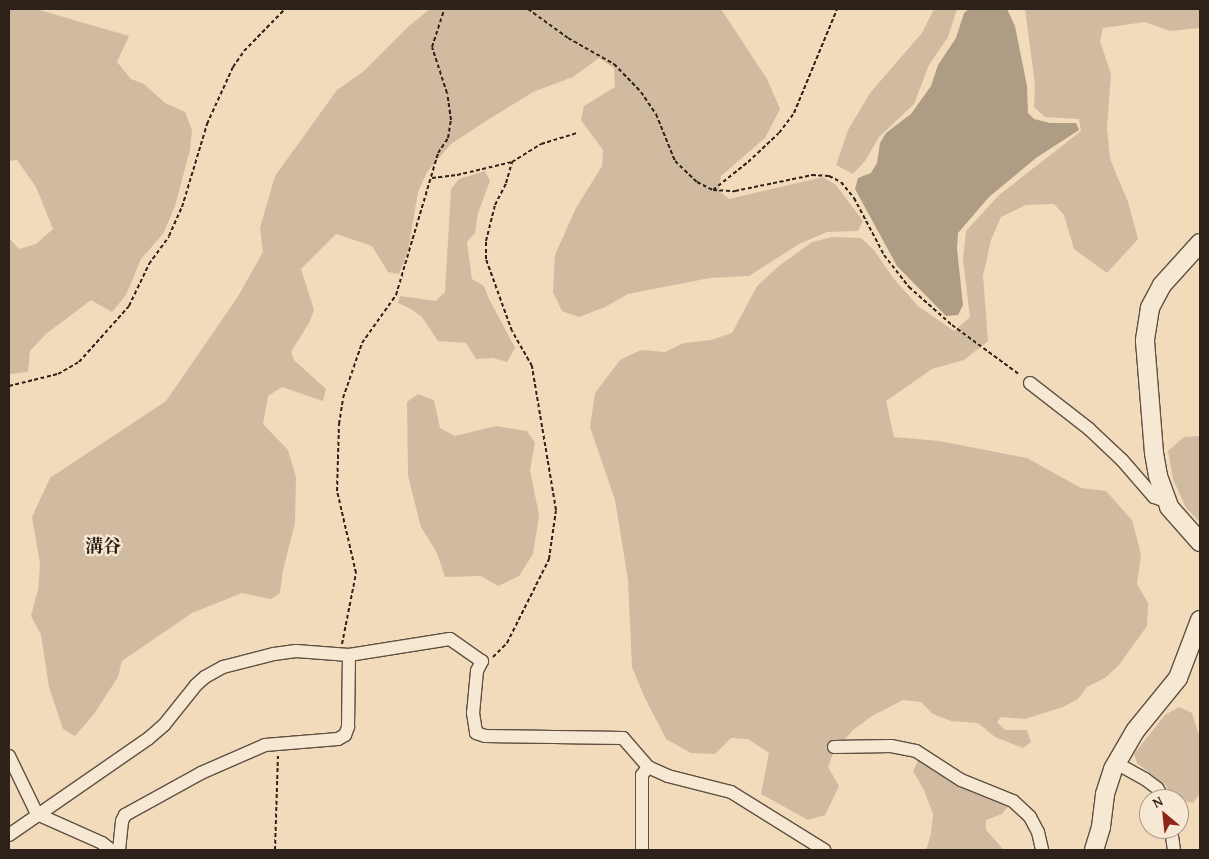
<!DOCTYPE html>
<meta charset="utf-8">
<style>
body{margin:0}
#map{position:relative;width:1209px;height:859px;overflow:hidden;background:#f1dbbb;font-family:"Gentium Book Plus","Noto Serif JP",serif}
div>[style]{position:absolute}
.green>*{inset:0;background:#d0bba0}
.water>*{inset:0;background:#ae9c84}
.path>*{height:2px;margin-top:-1px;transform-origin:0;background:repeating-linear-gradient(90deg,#2d211a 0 4px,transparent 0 6.5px)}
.roads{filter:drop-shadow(1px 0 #5e5042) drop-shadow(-1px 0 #5e5042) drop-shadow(0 1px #5e5042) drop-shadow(0 -1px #5e5042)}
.street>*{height:12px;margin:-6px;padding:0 6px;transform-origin:6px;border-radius:6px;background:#f6e8d3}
.secondary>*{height:18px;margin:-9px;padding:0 9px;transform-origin:9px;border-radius:9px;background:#f6e8d3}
span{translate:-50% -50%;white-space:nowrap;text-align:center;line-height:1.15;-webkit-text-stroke:4.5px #f6e8d3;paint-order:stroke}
.neighbourhood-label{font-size:18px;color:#2d211a;font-weight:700}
.frame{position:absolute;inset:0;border:10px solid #2d211a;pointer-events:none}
.north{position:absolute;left:1139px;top:789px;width:50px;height:50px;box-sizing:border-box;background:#f6e8d3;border:1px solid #a69889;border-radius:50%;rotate:332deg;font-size:14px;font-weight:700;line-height:20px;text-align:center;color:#2d211a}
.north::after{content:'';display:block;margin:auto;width:18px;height:22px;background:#8f2418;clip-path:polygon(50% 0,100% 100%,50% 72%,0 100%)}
</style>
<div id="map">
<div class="green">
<i style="clip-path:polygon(9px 9px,36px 9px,129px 36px,117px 62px,131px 79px,144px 84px,165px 103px,185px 112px,192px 130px,190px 150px,175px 206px,163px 234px,141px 259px,126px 295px,112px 312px,91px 300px,46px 334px,30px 351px,28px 372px,9px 374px,9px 238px,19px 249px,36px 244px,53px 229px,36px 187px,17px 160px,9px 161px)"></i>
<i style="clip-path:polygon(430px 9px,721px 9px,767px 79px,780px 109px,765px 138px,721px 176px,719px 191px,729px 199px,823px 177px,836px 185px,863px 221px,858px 231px,827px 232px,799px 244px,749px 276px,710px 278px,628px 294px,605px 307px,579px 317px,562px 311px,553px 292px,555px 255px,576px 208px,602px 166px,603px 150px,581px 120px,584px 106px,615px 87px,614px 68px,599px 58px,573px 77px,533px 92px,486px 121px,451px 144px,427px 172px,418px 192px,408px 251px,399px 274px,388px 272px,372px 246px,336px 234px,301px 269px,314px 310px,309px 323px,291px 352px,294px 360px,326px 389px,323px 401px,282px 387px,268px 396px,263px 424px,288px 450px,296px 477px,295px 523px,283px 570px,280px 593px,271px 599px,242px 593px,192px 613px,122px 661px,118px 677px,94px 714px,75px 736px,63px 729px,49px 687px,41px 635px,31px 616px,38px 590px,40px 564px,32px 517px,50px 478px,166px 401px,237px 298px,263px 252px,260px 228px,275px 176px,337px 90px,364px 71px,410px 25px)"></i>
<i style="clip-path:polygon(934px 9px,957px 9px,948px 37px,929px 65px,914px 104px,879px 137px,865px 161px,853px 174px,836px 165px,848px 130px,870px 93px,922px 33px)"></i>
<i style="clip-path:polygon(1025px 9px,1200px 9px,1199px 28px,1170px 31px,1145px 22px,1103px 28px,1100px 41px,1111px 74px,1107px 128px,1110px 159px,1128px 202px,1138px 239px,1107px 273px,1074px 249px,1064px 215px,1054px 204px,1026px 205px,1001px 217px,991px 240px,983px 276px,988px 341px,964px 360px,932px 369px,886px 401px,894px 437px,939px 441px,1027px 458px,1081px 488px,1106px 491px,1132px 520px,1141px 554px,1137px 584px,1148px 603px,1147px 626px,1119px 665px,1105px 678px,1087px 687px,1078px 699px,1063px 707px,1025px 719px,1001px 717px,997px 722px,1005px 730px,1027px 730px,1031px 742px,1023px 748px,995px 737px,978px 723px,951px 721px,933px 714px,921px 702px,903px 700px,872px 716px,853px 730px,834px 751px,828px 767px,839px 786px,825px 815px,808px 820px,761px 794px,769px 753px,748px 739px,731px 738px,715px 754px,691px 753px,666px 739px,645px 698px,632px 667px,628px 580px,615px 500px,590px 427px,595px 393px,620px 360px,641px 350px,665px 352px,684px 343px,711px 340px,732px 333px,757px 286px,779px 266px,812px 242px,832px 237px,861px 238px,874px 250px,893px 278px,918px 306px,954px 331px,970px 317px,963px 260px,966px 231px,999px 195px,1081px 131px,1079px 119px,1045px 117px,1034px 107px,1035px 85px)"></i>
<i style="clip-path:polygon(485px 171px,490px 181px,478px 213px,475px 233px,467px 242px,472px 279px,484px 286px,489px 299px,515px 348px,507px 362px,493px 358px,476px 359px,466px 343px,438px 341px,422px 317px,411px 309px,398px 303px,400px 296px,436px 301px,445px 292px,451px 189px,459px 179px)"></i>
<i style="clip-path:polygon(418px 394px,434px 400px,440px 428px,455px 436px,496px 426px,527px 431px,535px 443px,530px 470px,539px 515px,533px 554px,519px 576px,498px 586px,481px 576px,445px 577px,437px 553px,421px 527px,408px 476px,407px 402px)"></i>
<i style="clip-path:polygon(1200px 436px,1200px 522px,1186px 508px,1173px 479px,1168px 451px,1184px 437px)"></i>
<i style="clip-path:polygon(1179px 707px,1192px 713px,1200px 738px,1200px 793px,1193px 803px,1175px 799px,1166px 786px,1137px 763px,1134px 754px,1165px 715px)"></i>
<i style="clip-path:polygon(919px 759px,963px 788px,995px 794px,1009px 805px,1002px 814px,986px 820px,986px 830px,1004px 850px,926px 850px,931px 834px,933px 814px,924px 790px,913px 771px)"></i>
</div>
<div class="water">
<i style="clip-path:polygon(969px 9px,1007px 9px,1015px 26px,1027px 86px,1028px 113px,1034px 119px,1050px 123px,1076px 123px,1079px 130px,1036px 158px,989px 197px,958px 233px,957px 249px,963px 305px,958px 315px,946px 316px,897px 266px,855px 189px,858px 178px,871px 173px,877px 163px,880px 143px,886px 133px,911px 114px,931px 86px,938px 65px,956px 38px,964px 13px)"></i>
</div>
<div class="path">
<i style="left:528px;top:9px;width:49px;rotate:35.9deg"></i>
<i style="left:568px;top:38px;width:53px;rotate:29.5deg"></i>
<i style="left:614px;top:64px;width:39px;rotate:46deg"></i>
<i style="left:641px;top:92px;width:27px;rotate:56deg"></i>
<i style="left:656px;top:114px;width:51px;rotate:68deg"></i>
<i style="left:675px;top:161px;width:30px;rotate:44deg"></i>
<i style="left:697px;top:182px;width:18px;rotate:27deg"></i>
<i style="left:713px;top:190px;width:22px;rotate:3deg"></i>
<i style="left:735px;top:191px;width:79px;rotate:-11.7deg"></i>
<i style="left:812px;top:175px;width:17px;rotate:3deg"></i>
<i style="left:829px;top:176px;width:13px;rotate:27deg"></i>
<i style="left:841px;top:182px;width:21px;rotate:51deg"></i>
<i style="left:854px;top:198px;width:64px;rotate:62.2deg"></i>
<i style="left:884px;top:255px;width:41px;rotate:52deg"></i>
<i style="left:909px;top:287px;width:57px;rotate:41.5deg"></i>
<i style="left:952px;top:325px;width:84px;rotate:36.3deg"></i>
<i style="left:432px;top:178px;width:25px;rotate:-7deg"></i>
<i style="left:457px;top:175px;width:57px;rotate:-13.3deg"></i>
<i style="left:512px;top:162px;width:34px;rotate:-32deg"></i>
<i style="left:541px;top:144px;width:38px;rotate:-17deg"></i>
<i style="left:713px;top:190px;width:45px;rotate:-38.7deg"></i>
<i style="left:748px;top:162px;width:42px;rotate:-43.1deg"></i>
<i style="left:779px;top:133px;width:25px;rotate:-53deg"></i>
<i style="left:794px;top:113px;width:113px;rotate:-67.5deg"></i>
<i style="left:9px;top:386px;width:50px;rotate:-13.8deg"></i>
<i style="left:58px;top:374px;width:24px;rotate:-30deg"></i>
<i style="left:79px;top:362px;width:75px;rotate:-48.2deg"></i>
<i style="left:129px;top:306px;width:47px;rotate:-64.5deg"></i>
<i style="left:149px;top:264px;width:34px;rotate:-54deg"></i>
<i style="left:169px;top:236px;width:32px;rotate:-66deg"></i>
<i style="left:182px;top:207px;width:87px;rotate:-73.2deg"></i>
<i style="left:207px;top:124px;width:63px;rotate:-65.5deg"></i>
<i style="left:233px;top:67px;width:19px;rotate:-55deg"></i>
<i style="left:244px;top:51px;width:59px;rotate:-45.7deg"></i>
<i style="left:342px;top:644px;width:72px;rotate:-78.8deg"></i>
<i style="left:356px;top:573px;width:84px;rotate:-103deg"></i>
<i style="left:337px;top:491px;width:67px;rotate:-88.3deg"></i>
<i style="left:339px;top:424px;width:26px;rotate:-81deg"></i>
<i style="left:343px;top:398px;width:58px;rotate:-70.9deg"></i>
<i style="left:362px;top:343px;width:59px;rotate:-54.7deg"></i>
<i style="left:396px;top:295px;width:148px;rotate:-73.5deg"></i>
<i style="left:438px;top:153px;width:18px;rotate:-56deg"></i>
<i style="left:448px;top:138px;width:18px;rotate:-81deg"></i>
<i style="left:451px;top:120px;width:27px;rotate:-98deg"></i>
<i style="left:447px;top:93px;width:48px;rotate:-108.1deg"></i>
<i style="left:432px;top:47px;width:40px;rotate:-72deg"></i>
<i style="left:493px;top:657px;width:20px;rotate:-45deg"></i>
<i style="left:507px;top:643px;width:94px;rotate:-63.4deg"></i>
<i style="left:549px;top:559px;width:49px;rotate:-81.9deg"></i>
<i style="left:556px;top:510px;width:146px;rotate:-99.5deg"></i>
<i style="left:532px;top:366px;width:40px;rotate:-119.7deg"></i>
<i style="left:512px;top:331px;width:77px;rotate:-109.9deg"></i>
<i style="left:486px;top:259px;width:18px;rotate:-90deg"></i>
<i style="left:486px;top:241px;width:37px;rotate:-76deg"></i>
<i style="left:495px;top:205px;width:25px;rotate:-63deg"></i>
<i style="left:506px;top:183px;width:22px;rotate:-74deg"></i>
<i style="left:275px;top:850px;width:94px;rotate:-88.2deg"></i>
</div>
<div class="roads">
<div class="street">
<i style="left:1030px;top:383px;width:75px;rotate:37.9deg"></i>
<i style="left:1089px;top:429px;width:45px;rotate:43.2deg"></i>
<i style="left:1122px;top:460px;width:49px;rotate:49.1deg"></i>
<i style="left:1154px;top:497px;width:6px;rotate:18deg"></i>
<i style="left:1160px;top:499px;width:5px;rotate:-22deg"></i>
<i style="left:834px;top:747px;width:57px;rotate:-1deg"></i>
<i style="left:891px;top:746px;width:25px;rotate:11deg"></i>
<i style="left:916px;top:751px;width:54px;rotate:32.8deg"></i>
<i style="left:961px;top:780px;width:56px;rotate:22deg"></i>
<i style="left:1013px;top:801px;width:23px;rotate:43deg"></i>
<i style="left:1030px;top:817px;width:17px;rotate:62deg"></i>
<i style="left:1038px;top:832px;width:18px;rotate:77deg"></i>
<i style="left:9px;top:756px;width:64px;rotate:64.2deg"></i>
<i style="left:37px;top:814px;width:71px;rotate:24deg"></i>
<i style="left:102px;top:843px;width:11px;rotate:38deg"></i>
<i style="left:1116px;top:763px;width:33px;rotate:29deg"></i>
<i style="left:1145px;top:779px;width:15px;rotate:37deg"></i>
<i style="left:1157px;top:788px;width:13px;rotate:58deg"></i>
<i style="left:1171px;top:829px;width:21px;rotate:82deg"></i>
<i style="left:9px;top:835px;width:170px;rotate:-34.7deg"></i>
<i style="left:149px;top:738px;width:20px;rotate:-41deg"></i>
<i style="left:164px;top:725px;width:51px;rotate:-51.3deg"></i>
<i style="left:196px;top:685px;width:12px;rotate:-42deg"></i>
<i style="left:205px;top:677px;width:21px;rotate:-29deg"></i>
<i style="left:223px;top:667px;width:53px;rotate:-14.3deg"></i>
<i style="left:274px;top:654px;width:22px;rotate:-8deg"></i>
<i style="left:296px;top:651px;width:53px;rotate:4.3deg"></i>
<i style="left:349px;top:655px;width:102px;rotate:-9deg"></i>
<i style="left:450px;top:639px;width:39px;rotate:35deg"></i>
<i style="left:482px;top:661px;width:11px;rotate:117deg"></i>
<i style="left:477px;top:671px;width:42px;rotate:95.4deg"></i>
<i style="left:473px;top:713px;width:20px;rotate:81deg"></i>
<i style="left:476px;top:733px;width:9px;rotate:18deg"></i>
<i style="left:485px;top:736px;width:138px;rotate:0.8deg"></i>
<i style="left:623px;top:738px;width:38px;rotate:49deg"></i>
<i style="left:648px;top:767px;width:22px;rotate:24deg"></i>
<i style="left:668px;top:776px;width:65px;rotate:14.3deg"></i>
<i style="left:731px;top:792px;width:110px;rotate:31.9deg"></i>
<i style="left:119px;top:850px;width:29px;rotate:-84deg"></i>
<i style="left:122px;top:821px;width:7px;rotate:-63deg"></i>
<i style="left:125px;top:815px;width:87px;rotate:-28.9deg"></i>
<i style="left:201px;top:773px;width:70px;rotate:-23.6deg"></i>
<i style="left:265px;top:745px;width:73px;rotate:-4.7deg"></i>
<i style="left:338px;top:739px;width:8px;rotate:-30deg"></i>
<i style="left:345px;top:735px;width:9px;rotate:-69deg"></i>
<i style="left:348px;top:727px;width:72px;rotate:-89.2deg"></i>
<i style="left:642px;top:850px;width:75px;rotate:-90deg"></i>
<i style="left:642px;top:775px;width:10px;rotate:-53deg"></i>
</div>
<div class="secondary">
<i style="left:1200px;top:243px;width:57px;rotate:132.1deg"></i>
<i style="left:1162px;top:285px;width:26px;rotate:118deg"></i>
<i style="left:1150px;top:308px;width:33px;rotate:99deg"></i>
<i style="left:1145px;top:341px;width:112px;rotate:85.4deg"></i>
<i style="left:1154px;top:453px;width:23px;rotate:80deg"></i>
<i style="left:1158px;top:476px;width:33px;rotate:70deg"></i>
<i style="left:1169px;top:507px;width:47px;rotate:48.5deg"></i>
<i style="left:1094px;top:850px;width:24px;rotate:-73deg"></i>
<i style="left:1101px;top:827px;width:33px;rotate:-83deg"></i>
<i style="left:1105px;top:794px;width:26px;rotate:-72deg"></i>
<i style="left:1113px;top:769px;width:44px;rotate:-59.9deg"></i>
<i style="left:1135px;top:731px;width:68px;rotate:-50.9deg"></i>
<i style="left:1178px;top:678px;width:62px;rotate:-69.2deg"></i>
</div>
</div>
<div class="neighbourhood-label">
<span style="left:103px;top:546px">溝谷</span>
</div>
<div class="frame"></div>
<div class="north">N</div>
</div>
